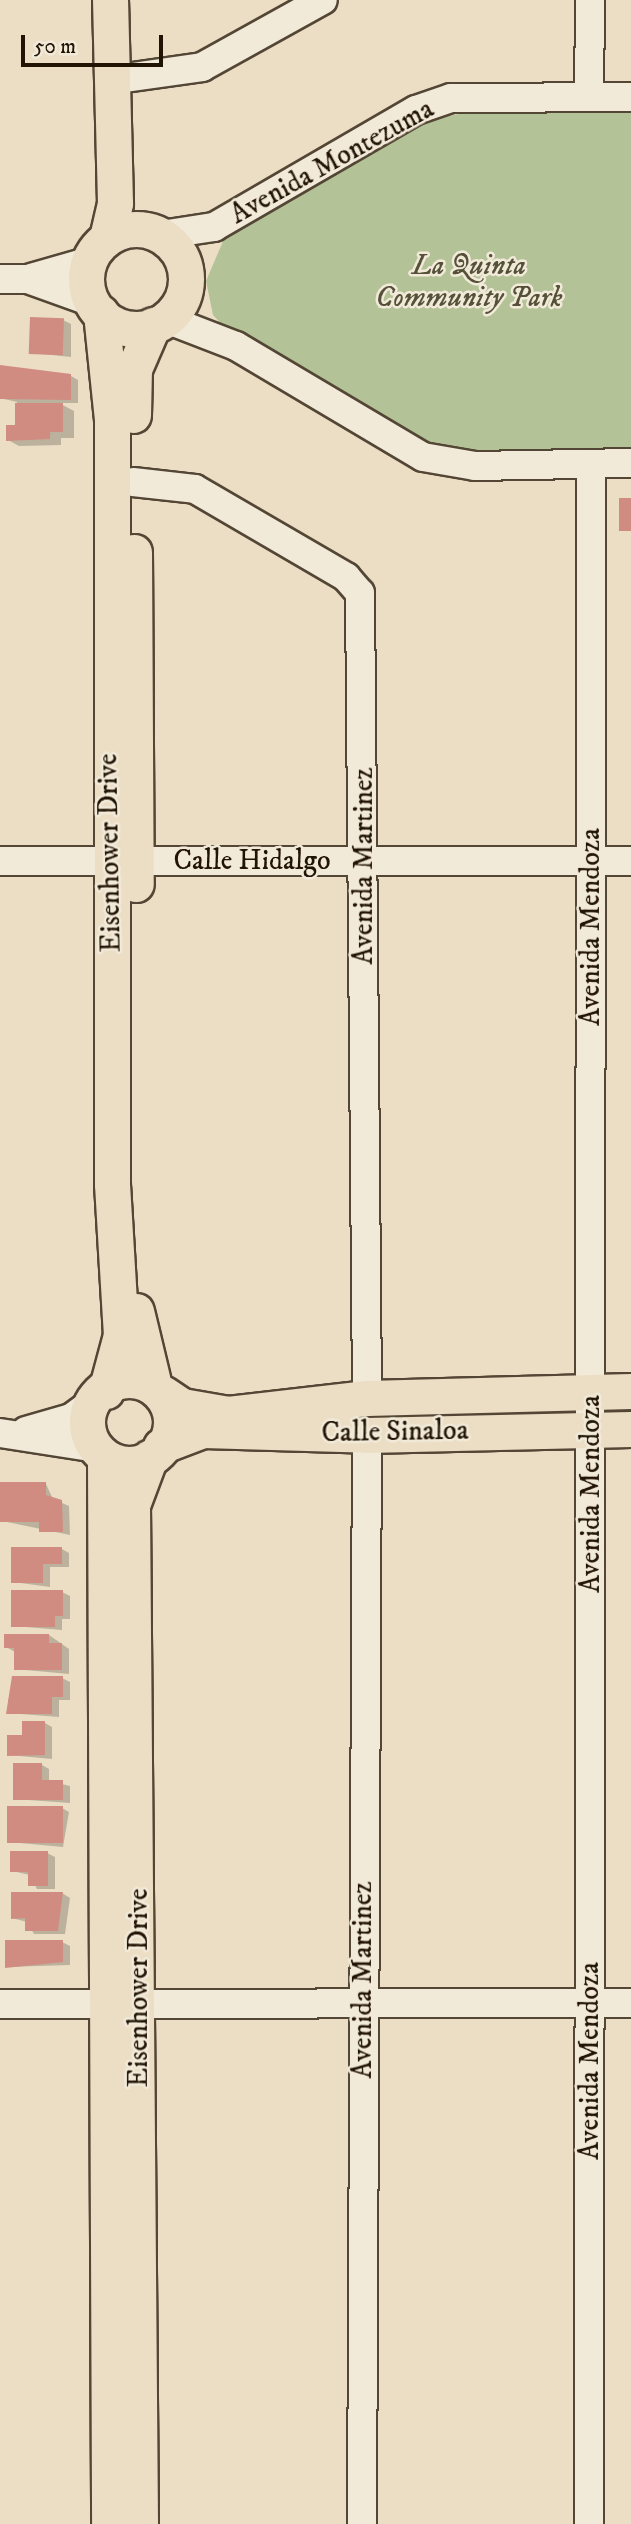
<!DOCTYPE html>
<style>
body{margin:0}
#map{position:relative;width:631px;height:2524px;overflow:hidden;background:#ebdec5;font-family:"IM FELL DW Pica",serif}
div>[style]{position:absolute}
.green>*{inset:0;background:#b4c297}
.shadow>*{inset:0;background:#0003}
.building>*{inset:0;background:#d18c82;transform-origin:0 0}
.roads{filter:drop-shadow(2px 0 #544635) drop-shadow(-2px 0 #544635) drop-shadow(0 2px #544635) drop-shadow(0 -2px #544635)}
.minor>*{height:28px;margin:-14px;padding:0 14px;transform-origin:14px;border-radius:14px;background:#f2ead9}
.major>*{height:35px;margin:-17.5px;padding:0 17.5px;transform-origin:17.5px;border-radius:17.5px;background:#ebdec5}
.major>.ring{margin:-17.5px;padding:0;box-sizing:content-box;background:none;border:35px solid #ebdec5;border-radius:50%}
span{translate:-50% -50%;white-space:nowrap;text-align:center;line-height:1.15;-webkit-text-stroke:5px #f2ead9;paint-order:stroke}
.street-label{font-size:28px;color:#221405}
.park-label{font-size:28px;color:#555138;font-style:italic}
.scale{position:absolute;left:21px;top:35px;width:142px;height:32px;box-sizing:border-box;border:4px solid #221405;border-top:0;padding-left:9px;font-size:21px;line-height:24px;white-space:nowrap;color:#221405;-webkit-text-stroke:5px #f2ead9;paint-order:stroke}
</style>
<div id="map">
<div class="green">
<i style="clip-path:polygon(471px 111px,631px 112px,631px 454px,464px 455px,422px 443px,229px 332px,213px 315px,206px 281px,224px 239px,420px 123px)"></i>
</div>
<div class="shadow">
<i style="clip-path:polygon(63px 320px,71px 324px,71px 357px,32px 353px)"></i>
<i style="clip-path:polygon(71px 376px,78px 380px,78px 403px,59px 403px,74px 411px,74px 438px,61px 438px,61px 445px,19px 446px,8px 440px,17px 427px,17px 402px,0 398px)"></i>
<i style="clip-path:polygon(46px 1484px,53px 1499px,69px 1506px,70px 1535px,2px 1521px)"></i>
<i style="clip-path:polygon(62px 1549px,69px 1553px,69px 1567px,50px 1567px,50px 1587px,13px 1582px)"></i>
<i style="clip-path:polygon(62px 1592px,70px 1596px,70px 1619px,62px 1619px,62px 1630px,13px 1626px)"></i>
<i style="clip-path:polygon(49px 1635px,69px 1649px,69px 1674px,15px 1669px,15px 1652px,6px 1647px)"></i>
<i style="clip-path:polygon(62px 1678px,70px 1682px,70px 1700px,59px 1700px,59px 1717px,8px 1713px,8px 1699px)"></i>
<i style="clip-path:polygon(45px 1723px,52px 1727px,52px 1759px,9px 1755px)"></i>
<i style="clip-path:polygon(42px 1765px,49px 1769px,49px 1781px,70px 1786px,70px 1803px,14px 1799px)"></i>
<i style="clip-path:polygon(62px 1808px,69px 1812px,63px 1847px,9px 1842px)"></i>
<i style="clip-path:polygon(47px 1853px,55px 1857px,55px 1889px,37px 1889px,30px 1875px,12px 1871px)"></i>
<i style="clip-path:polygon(62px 1893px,70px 1898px,65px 1934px,34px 1934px,27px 1922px,12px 1918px)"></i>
<i style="clip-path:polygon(62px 1942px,70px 1946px,70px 1965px,7px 1967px)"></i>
</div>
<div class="building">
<i style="left:30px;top:317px;width:34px;height:37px;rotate:2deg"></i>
<i style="clip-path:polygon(0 365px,71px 374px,71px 400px,0 399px)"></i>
<i style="clip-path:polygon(15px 403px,63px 403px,63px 432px,50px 432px,50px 439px,6px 441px,6px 425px,15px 425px)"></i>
<i style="left:631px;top:498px;width:33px;height:12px;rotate:90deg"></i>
<i style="clip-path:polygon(0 1482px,46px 1482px,46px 1495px,62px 1500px,63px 1532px,39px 1532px,39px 1522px,0 1522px)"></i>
<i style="clip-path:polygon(11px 1547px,62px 1547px,62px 1564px,43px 1564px,43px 1583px,11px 1583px)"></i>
<i style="clip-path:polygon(11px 1590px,63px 1590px,63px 1616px,55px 1616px,55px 1627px,11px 1627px)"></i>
<i style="clip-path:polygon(4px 1634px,49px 1634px,49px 1643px,62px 1643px,62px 1670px,14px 1670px,14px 1648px,4px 1648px)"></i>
<i style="clip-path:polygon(12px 1676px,63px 1676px,63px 1697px,52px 1697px,52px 1714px,6px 1714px)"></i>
<i style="clip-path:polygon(22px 1721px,45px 1721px,45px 1755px,7px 1756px,7px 1735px,22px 1735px)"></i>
<i style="clip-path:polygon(13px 1763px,42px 1763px,42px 1780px,63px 1780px,63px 1800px,13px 1800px)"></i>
<i style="left:7px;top:1806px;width:56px;height:37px"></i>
<i style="clip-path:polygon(10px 1851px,48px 1851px,48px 1886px,28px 1886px,28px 1872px,10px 1872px)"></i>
<i style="clip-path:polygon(11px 1892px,63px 1892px,58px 1931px,25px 1931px,25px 1918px,11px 1919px)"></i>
<i style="clip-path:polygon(5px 1940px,63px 1940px,63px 1962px,5px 1968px)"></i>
</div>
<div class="roads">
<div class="minor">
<i style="left:111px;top:80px;width:92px;rotate:-8.1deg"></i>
<i style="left:202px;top:67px;width:138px;rotate:-29deg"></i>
<i style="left:589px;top:97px;width:97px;rotate:-89.4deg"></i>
<i style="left:161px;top:235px;width:54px;rotate:-8.6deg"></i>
<i style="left:214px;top:227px;width:233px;rotate:-30.1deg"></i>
<i style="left:416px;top:110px;width:37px;rotate:-19deg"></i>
<i style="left:451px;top:98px;width:180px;rotate:-0.3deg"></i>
<i style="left:31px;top:278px;width:61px;rotate:-16.1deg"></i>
<i style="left:0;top:279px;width:28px"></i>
<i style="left:28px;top:279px;width:68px;rotate:19.8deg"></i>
<i style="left:166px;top:319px;width:75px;rotate:21.1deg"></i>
<i style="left:236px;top:346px;width:217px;rotate:30.7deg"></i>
<i style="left:423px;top:457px;width:53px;rotate:9.8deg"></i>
<i style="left:475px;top:466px;width:156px;rotate:-1.1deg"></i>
<i style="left:133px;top:482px;width:62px;rotate:6.4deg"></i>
<i style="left:195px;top:489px;width:175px;rotate:30.2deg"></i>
<i style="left:346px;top:577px;width:21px;rotate:49deg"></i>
<i style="left:360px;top:593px;width:805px;rotate:89.5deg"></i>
<i style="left:0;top:861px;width:631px"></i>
<i style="left:26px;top:1431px;width:47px;rotate:-16.1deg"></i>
<i style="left:71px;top:1418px;width:27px;rotate:-36deg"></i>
<i style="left:0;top:1433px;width:91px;rotate:8.8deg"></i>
<i style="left:0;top:2004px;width:631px;rotate:-0.09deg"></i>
<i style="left:362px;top:2524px;width:1089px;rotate:-89.74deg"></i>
<i style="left:589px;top:2524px;width:2060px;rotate:-89.94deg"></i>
</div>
<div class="major">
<i class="ring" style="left:86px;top:229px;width:65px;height:65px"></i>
<i style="left:107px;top:238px;width:36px;rotate:-77deg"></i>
<i style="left:115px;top:203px;width:203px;rotate:-91.4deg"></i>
<i style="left:101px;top:313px;width:107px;rotate:84.1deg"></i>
<i style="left:112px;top:419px;width:765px;rotate:90deg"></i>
<i style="left:112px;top:1184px;width:151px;rotate:86.6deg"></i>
<i style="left:121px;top:1335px;width:58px;rotate:105deg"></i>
<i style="left:133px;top:415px;width:46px;rotate:-88.8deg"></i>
<i style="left:134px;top:369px;width:48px;rotate:-66.6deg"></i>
<i style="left:134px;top:552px;width:332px;rotate:89.7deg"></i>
<i style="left:136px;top:1311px;width:73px;rotate:76.5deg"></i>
<i class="ring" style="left:87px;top:1380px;width:49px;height:49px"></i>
<i style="left:164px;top:1394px;width:22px;rotate:34deg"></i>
<i style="left:182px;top:1406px;width:47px;rotate:9.9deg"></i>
<i style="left:228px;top:1414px;width:140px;rotate:-6.6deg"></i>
<i style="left:367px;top:1398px;width:264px;rotate:-1.5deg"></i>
<i style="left:161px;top:1446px;width:45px;rotate:-20.9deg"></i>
<i style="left:203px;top:1430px;width:164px;rotate:1.7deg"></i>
<i style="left:367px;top:1435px;width:264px;rotate:-1.3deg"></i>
<i style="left:105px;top:1460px;width:1064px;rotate:89.78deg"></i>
<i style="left:140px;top:2524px;width:1019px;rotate:-90.45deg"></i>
<i style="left:132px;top:1505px;width:51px;rotate:-69.4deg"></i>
</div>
</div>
<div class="street-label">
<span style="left:332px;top:162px;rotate:-29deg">Avenida Montezuma</span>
<span style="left:110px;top:853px;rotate:-91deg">Eisenhower Drive</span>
<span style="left:252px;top:861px">Calle Hidalgo</span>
<span style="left:364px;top:866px;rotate:-90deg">Avenida Martinez</span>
<span style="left:591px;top:927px;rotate:-90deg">Avenida Mendoza</span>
<span style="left:395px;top:1432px;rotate:-1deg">Calle Sinaloa</span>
<span style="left:591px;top:1494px;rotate:-90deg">Avenida Mendoza</span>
<span style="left:363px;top:1980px;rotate:-90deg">Avenida Martinez</span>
<span style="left:139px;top:1988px;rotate:-90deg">Eisenhower Drive</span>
<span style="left:590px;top:2061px;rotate:-90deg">Avenida Mendoza</span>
</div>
<div class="park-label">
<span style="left:469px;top:282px">La Quinta<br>Community Park</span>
</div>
<div class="scale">50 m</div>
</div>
